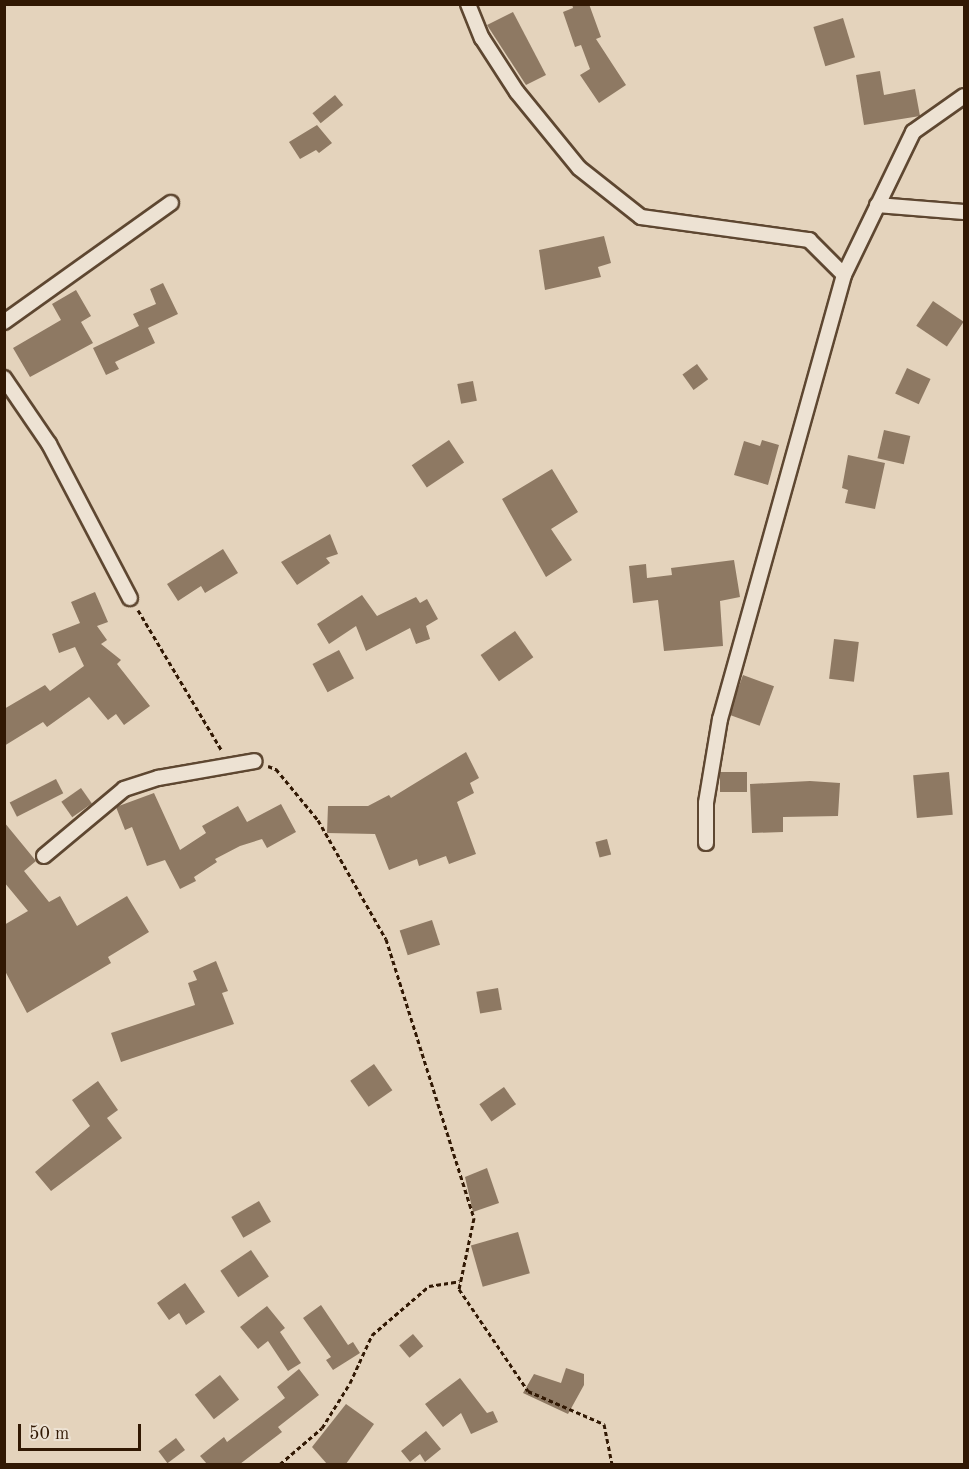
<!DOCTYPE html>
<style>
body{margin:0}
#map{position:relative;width:969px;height:1469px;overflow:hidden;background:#e4d3bc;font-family:"Old Standard TT",serif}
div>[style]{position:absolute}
.building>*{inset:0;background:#8e7963;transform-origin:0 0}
.path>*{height:3px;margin-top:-1.5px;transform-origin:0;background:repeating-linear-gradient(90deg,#311803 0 4.5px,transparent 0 7.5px)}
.roads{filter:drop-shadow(2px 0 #5e4731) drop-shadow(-2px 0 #5e4731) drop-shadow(0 2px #5e4731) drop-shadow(0 -2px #5e4731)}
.street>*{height:14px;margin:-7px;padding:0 7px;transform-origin:7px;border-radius:7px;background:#ede2d3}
span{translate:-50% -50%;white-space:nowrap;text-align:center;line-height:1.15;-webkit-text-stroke:6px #ede2d3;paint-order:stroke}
.frame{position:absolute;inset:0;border:6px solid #311803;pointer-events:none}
.scale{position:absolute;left:18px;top:1424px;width:123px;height:27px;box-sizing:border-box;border:3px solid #311803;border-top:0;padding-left:8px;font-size:18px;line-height:21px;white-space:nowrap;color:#311803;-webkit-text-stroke:4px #ede2d3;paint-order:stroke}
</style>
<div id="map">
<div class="building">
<i style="clip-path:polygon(572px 4px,589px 4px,601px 37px,596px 39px,626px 85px,599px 103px,580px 75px,590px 69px,581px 45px,575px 47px,563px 12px,573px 8px)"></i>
<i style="clip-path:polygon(513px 12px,546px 75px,526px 85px,487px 25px)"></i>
<i style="left:843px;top:18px;width:41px;height:31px;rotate:73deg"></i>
<i style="clip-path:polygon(880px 71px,884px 95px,915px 89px,920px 116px,864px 125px,856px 75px)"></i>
<i style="left:335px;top:95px;width:13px;height:29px;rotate:51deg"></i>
<i style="clip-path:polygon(317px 125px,332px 143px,319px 153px,316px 150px,300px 159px,289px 142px)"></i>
<i style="clip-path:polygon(604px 236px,611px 263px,598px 267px,601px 277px,545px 290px,539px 250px)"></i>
<i style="clip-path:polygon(163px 283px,178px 314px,148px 328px,155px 343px,115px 362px,119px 369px,106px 375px,93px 348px,139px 326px,133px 314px,156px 304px,150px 289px)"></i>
<i style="clip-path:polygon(76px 290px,91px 316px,81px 322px,93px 343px,30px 377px,13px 348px,61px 320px,52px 304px)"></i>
<i style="left:933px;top:301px;width:37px;height:30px;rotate:34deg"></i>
<i style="left:697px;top:364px;width:19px;height:18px;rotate:54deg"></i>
<i style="left:907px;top:368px;width:26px;height:28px;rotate:25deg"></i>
<i style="left:473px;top:381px;width:20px;height:16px;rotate:79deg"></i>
<i style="left:884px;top:430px;width:27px;height:29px;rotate:13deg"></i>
<i style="left:449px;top:440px;width:27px;height:45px;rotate:56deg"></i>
<i style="clip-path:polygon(762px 440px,779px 445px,768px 485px,734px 475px,744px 441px,760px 446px)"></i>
<i style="clip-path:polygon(848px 455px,885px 463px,875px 509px,845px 503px,848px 490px,842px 488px)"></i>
<i style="clip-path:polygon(552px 469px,578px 512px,551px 529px,572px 560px,546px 577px,502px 499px)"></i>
<i style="clip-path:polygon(330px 534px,338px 554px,326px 558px,330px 563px,297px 585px,281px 562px)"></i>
<i style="clip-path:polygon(223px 549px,238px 573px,205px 593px,201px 586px,178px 601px,167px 584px)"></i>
<i style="clip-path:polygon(734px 560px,740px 597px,720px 601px,723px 646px,664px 651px,658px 600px,633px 603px,629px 566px,646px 564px,647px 578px,672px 575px,671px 568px)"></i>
<i style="clip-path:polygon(95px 592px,108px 622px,97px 626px,107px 640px,101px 644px,121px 660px,117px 664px,150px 706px,124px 725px,116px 714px,108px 720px,89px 697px,47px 727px,43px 722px,4px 746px,4px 709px,45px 685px,50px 691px,84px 666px,75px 647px,59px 653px,52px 634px,80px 623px,71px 602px)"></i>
<i style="clip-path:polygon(362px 595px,377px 616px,416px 597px,420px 603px,427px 599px,438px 619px,426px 626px,430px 639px,416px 644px,410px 628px,366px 651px,356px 626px,329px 644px,317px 624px)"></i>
<i style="left:515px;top:631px;width:32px;height:42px;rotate:55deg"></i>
<i style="left:834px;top:639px;width:25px;height:40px;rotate:7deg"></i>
<i style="left:339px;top:650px;width:32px;height:30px;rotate:62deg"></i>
<i style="left:743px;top:675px;width:33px;height:42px;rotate:20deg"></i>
<i style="clip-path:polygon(466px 752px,479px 778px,470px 783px,474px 793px,457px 802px,476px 854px,449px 864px,446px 856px,419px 866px,417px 859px,389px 870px,375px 834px,327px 833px,328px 806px,368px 806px,389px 795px,391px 798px)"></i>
<i style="left:720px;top:772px;width:27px;height:20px"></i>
<i style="left:949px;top:772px;width:43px;height:36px;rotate:85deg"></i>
<i style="left:56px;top:779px;width:16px;height:52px;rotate:63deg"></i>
<i style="clip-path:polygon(810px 781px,840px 783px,838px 816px,783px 817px,783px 832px,752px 833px,750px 784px)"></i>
<i style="left:81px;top:788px;width:19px;height:24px;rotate:55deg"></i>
<i style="clip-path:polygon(154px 793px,180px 850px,206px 833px,202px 826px,238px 806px,247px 822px,281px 804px,296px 832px,267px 848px,262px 839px,240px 846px,215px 859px,217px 862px,194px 877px,196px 881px,180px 889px,165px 860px,147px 866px,132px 827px,125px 830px,116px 807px)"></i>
<i style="clip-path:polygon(4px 822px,36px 861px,24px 871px,49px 902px,60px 896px,77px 926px,127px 896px,149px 932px,108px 957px,111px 963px,27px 1013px,4px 969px,4px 925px,28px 911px,4px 882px)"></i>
<i style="left:607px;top:839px;width:16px;height:12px;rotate:75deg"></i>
<i style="left:432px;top:920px;width:26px;height:34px;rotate:72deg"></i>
<i style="clip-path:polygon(216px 961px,228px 991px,222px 993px,234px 1024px,121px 1062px,111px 1033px,195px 1005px,188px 983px,197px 980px,193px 971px)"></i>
<i style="left:498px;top:988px;width:22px;height:22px;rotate:80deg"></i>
<i style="left:374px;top:1064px;width:32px;height:29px;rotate:55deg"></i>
<i style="clip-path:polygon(98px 1081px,118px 1110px,107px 1118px,122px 1138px,51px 1191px,35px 1172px,90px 1126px,72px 1100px)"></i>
<i style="left:504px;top:1087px;width:21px;height:30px;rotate:55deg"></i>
<i style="clip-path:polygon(487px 1168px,499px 1203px,473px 1212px,465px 1177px)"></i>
<i style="left:259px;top:1201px;width:24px;height:32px;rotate:60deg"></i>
<i style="left:518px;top:1232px;width:43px;height:49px;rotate:74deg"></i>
<i style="left:251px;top:1250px;width:32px;height:37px;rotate:56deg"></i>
<i style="clip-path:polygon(185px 1283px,205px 1312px,186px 1325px,179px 1313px,169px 1320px,157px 1303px)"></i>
<i style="clip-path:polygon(321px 1305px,348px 1345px,353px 1342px,360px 1353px,333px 1370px,326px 1360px,331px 1357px,303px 1318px)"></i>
<i style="clip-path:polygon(267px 1306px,285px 1328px,280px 1332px,301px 1363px,288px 1371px,268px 1341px,258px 1349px,240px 1327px)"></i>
<i style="left:413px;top:1334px;width:16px;height:18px;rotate:50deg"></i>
<i style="clip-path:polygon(566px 1368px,584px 1374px,584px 1385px,568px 1414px,523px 1393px,534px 1374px,561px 1383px)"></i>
<i style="clip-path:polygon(299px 1369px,319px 1395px,278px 1427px,282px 1432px,240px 1464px,207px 1464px,200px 1456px,224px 1437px,227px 1442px,285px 1398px,277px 1387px)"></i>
<i style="left:220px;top:1375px;width:31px;height:32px;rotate:52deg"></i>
<i style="clip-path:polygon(460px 1378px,487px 1413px,493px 1411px,498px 1422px,471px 1434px,461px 1413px,443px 1427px,425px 1404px)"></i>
<i style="clip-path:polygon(346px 1404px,374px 1424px,346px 1464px,327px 1464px,312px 1447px)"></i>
<i style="clip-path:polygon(426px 1431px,441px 1449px,425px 1462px,420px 1454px,410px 1462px,401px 1451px)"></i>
<i style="left:176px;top:1438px;width:15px;height:22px;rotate:53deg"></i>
</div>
<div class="path">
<i style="left:138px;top:610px;width:164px;rotate:59.2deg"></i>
<i style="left:268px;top:766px;width:9px;rotate:21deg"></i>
<i style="left:276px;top:769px;width:66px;rotate:50.5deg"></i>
<i style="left:318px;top:820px;width:137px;rotate:60.3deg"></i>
<i style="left:386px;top:939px;width:293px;rotate:72.5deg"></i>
<i style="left:474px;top:1218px;width:73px;rotate:101.9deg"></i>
<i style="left:459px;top:1289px;width:123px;rotate:55.9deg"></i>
<i style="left:528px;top:1391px;width:83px;rotate:23.5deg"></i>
<i style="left:604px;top:1424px;width:41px;rotate:78.7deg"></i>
<i style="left:280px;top:1464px;width:55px;rotate:-40.6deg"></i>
<i style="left:322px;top:1428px;width:53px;rotate:-58.1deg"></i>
<i style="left:350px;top:1383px;width:53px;rotate:-65.4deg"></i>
<i style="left:372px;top:1335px;width:75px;rotate:-40.7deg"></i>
<i style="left:429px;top:1286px;width:31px;rotate:-9deg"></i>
</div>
<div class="roads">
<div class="street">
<i style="left:468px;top:4px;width:37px;rotate:68deg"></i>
<i style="left:482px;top:38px;width:64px;rotate:57.1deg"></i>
<i style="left:517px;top:92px;width:98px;rotate:50.8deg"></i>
<i style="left:579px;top:168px;width:79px;rotate:38.3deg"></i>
<i style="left:641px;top:217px;width:170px;rotate:7.8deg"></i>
<i style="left:809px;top:240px;width:49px;rotate:45deg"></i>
<i style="left:844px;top:275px;width:461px;rotate:105.6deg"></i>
<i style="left:720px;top:719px;width:85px;rotate:99.5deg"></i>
<i style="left:706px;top:803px;width:40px;rotate:90deg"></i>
<i style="left:877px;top:205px;width:87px;rotate:4.6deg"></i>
<i style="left:844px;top:275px;width:159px;rotate:-64.2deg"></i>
<i style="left:913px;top:132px;width:62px;rotate:-35.2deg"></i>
<i style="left:4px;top:322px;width:205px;rotate:-35.5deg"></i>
<i style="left:4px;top:378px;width:80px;rotate:55.7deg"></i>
<i style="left:49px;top:444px;width:174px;rotate:62.3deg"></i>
<i style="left:44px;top:856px;width:104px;rotate:-39.9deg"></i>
<i style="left:124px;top:789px;width:36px;rotate:-18deg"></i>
<i style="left:158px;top:778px;width:98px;rotate:-9.9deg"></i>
</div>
</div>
<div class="frame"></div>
<div class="scale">50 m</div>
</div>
